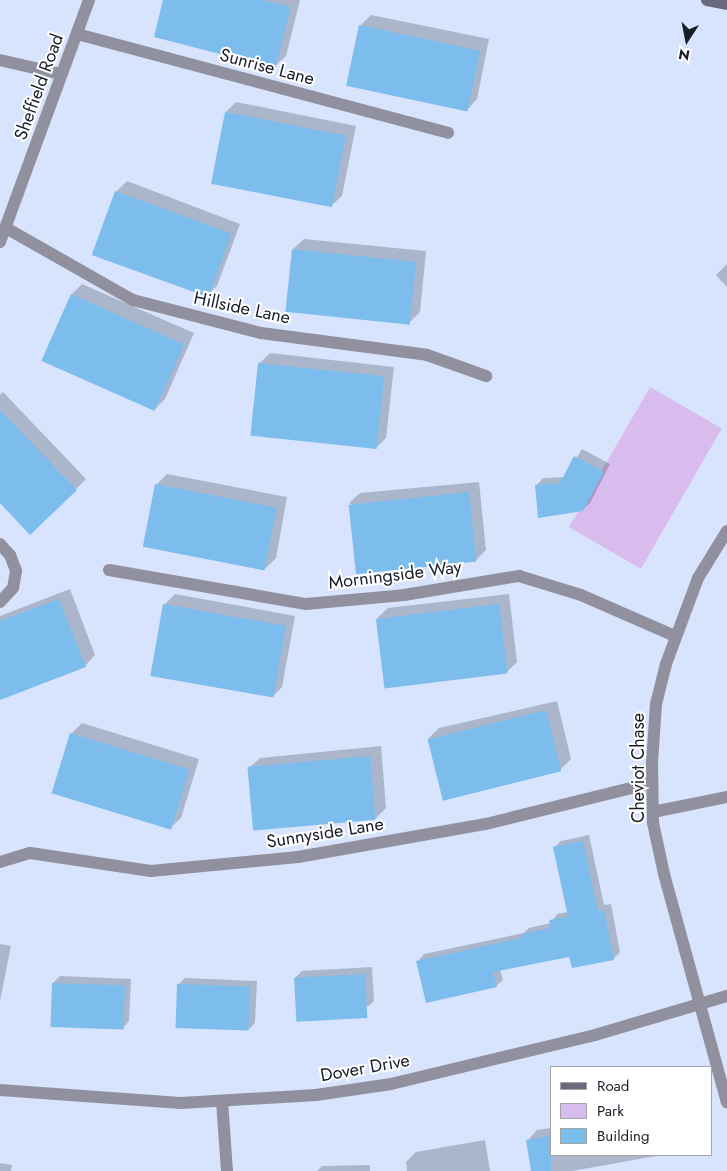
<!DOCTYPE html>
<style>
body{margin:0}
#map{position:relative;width:727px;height:1171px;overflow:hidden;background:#d8e4fd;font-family:Jost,sans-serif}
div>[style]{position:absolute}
.green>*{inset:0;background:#d8bcee;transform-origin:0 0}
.shadow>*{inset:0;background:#0003}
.building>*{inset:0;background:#7cbdee;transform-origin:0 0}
.minor>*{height:12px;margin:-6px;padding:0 6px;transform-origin:6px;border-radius:6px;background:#91909e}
.secondary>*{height:12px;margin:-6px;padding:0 6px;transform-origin:6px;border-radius:6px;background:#6a697d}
span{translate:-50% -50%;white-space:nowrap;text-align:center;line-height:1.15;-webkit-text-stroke:4px #fff;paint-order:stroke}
.street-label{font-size:18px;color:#181d28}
.legend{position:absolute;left:550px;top:1066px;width:162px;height:90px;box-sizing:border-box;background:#fff;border:1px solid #a3a5a9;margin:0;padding:6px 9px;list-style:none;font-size:15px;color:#181d28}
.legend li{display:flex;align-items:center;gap:10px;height:25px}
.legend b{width:25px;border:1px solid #a3a5a9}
.north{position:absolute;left:662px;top:15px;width:50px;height:50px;-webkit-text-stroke:4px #fff;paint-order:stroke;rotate:191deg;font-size:14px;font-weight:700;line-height:20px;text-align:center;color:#181d28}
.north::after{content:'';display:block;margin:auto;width:18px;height:22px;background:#181d28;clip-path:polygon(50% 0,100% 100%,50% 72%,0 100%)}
</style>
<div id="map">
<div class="green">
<i style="left:650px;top:387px;width:83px;height:162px;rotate:30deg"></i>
</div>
<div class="shadow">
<i style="clip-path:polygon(164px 0,300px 0,286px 56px,275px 66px)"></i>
<i style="clip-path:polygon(371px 15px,489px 39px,477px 99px,467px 110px,360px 26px)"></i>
<i style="clip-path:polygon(236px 102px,356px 126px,342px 196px,331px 206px,226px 112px)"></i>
<i style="clip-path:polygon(127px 181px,240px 224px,217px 286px,206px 296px,116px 192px)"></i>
<i style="clip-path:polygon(304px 239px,426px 251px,420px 312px,410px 322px,293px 249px)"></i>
<i style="clip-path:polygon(727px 264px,727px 287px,716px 275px)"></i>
<i style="clip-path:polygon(82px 284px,194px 333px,165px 399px,154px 410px,42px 361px,72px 294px)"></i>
<i style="clip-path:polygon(270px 353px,394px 367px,386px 438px,375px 449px,259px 364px)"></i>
<i style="clip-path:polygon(3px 392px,86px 479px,76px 489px,0 501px,0 395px)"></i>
<i style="clip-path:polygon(582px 449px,610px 464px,590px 503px,582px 510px,536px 486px,543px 478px,565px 477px)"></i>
<i style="clip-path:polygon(167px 474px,287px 497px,276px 558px,265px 569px,156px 485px)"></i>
<i style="clip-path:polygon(479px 482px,486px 550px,475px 561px,349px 503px,360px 493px)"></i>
<i style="clip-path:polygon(70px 589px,95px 655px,85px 666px,0 698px,0 616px)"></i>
<i style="clip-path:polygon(175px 594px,295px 616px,282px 687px,272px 697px,165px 604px)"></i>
<i style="clip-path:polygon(509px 594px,517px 662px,506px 673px,377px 618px,388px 608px)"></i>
<i style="clip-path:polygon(557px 701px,571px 759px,560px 770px,428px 739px,439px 728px)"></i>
<i style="clip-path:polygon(82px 723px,199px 759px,181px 818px,170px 828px,71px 734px)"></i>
<i style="clip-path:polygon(381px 746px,386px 808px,376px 818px,249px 768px,260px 758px)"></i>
<i style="clip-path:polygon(589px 835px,604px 905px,611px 904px,620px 952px,613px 959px,570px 956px,500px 969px,503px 980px,496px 986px,418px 961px,424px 954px,524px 933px,529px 928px,551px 923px,557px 914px,568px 912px,554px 848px,561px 841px)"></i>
<i style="clip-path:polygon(0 944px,11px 946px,0 1001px)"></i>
<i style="clip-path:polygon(372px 967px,374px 1001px,366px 1008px,295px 978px,302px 971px)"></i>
<i style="clip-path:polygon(60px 976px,131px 979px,129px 1021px,122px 1029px,53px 983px)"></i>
<i style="clip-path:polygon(185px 978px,257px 981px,255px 1023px,248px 1030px,178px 985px)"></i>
<i style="clip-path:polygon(551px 1128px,551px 1155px,662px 1155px,572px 1171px,532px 1171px,527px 1141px,537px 1130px)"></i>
<i style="clip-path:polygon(485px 1140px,490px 1171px,407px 1171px,406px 1162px,416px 1152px)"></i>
<i style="clip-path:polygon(0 1163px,12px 1165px,11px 1171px,0 1171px)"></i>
<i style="clip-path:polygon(370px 1165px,370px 1171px,317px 1171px,322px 1166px)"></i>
</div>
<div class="building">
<i style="clip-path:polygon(163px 0,263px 0,291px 7px,275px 68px,154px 37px)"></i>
<i style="left:359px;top:25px;width:124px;height:62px;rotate:12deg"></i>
<i style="left:225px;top:112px;width:123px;height:73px;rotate:11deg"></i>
<i style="left:115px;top:191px;width:124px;height:68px;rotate:20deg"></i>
<i style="left:292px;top:249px;width:125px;height:63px;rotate:6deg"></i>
<i style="left:71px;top:294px;width:124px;height:73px;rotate:24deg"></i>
<i style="left:258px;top:363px;width:127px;height:73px;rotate:6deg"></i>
<i style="clip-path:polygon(0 410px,77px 490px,30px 535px,0 503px)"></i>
<i style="clip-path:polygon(574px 456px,604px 472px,583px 511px,538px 518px,535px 485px,560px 483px)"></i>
<i style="left:155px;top:484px;width:124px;height:64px;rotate:11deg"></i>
<i style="left:469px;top:492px;width:70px;height:121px;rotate:84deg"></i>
<i style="clip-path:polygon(59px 599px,86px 667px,0 700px,0 621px)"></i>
<i style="left:163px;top:604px;width:125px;height:73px;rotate:10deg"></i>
<i style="left:499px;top:604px;width:70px;height:124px;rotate:83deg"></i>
<i style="left:546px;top:710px;width:63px;height:122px;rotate:76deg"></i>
<i style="left:70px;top:733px;width:125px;height:63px;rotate:17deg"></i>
<i style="left:370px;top:756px;width:64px;height:123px;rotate:85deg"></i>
<i style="clip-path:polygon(583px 841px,598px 911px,604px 910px,614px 960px,572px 968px,569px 957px,493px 972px,497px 987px,426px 1003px,416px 961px,522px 938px,521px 934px,551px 928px,549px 920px,568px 917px,553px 847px)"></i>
<i style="left:365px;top:974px;width:44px;height:71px;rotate:87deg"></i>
<i style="left:52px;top:983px;width:73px;height:44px;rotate:2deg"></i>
<i style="left:177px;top:984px;width:73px;height:44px;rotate:2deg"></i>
<i style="clip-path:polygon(551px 1136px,551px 1171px,531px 1171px,526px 1140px)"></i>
</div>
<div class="minor">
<i style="left:77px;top:34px;width:384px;rotate:14.9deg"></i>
<i style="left:0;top:60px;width:63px;rotate:12.9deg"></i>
<i style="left:6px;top:228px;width:146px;rotate:29.6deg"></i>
<i style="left:133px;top:300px;width:132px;rotate:14.5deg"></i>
<i style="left:261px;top:333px;width:167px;rotate:7.5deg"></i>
<i style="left:427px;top:355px;width:63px;rotate:19.6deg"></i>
<i style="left:0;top:242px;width:258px;rotate:-69.8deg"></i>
<i style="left:727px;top:531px;width:55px;rotate:121.7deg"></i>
<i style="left:698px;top:578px;width:92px;rotate:110.4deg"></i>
<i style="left:666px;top:664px;width:41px;rotate:104deg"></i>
<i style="left:656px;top:704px;width:58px;rotate:93.9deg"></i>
<i style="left:652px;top:762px;width:61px;rotate:89.1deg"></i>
<i style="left:653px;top:823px;width:52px;rotate:77.8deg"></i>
<i style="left:664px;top:874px;width:237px;rotate:74.6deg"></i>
<i style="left:0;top:544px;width:15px;rotate:48deg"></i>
<i style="left:10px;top:555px;width:17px;rotate:69deg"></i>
<i style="left:16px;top:571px;width:17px;rotate:100deg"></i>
<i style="left:13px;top:588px;width:19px;rotate:133deg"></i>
<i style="left:109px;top:570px;width:200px;rotate:9.8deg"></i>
<i style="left:306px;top:604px;width:98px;rotate:-5.2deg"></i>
<i style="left:404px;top:595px;width:117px;rotate:-9.4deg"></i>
<i style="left:519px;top:576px;width:65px;rotate:17deg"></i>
<i style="left:581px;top:595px;width:103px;rotate:23.6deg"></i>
<i style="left:653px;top:812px;width:76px;rotate:-11.5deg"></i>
<i style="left:0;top:862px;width:31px;rotate:-17deg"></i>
<i style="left:30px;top:853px;width:122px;rotate:8.5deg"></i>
<i style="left:151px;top:871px;width:148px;rotate:-5.4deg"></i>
<i style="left:298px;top:857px;width:191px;rotate:-10deg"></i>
<i style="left:486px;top:824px;width:171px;rotate:-13.9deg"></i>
<i style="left:0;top:1090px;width:181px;rotate:4.1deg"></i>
<i style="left:181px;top:1103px;width:135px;rotate:-3.4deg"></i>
<i style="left:316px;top:1095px;width:76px;rotate:-8.3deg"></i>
<i style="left:391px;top:1084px;width:210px;rotate:-13.5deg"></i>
<i style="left:595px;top:1035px;width:138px;rotate:-16.5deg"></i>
<i style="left:222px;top:1101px;width:70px;rotate:85.9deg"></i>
</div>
<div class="secondary">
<i style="left:707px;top:0;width:20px;rotate:11deg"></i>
</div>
<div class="street-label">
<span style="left:267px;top:67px;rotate:15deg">Sunrise Lane</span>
<span style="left:39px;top:87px;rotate:-70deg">Sheffield Road</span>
<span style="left:242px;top:308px;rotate:12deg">Hillside Lane</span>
<span style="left:395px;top:575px;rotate:-7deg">Morningside Way</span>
<span style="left:638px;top:768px;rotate:-90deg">Cheviot Chase</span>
<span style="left:325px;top:833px;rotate:-9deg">Sunnyside Lane</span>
<span style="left:365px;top:1068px;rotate:-10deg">Dover Drive</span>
</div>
<ul class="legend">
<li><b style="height:6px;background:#6a697d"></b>Road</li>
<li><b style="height:14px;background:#d8bcee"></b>Park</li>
<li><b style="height:14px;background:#7cbdee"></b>Building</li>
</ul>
<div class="north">N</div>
</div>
